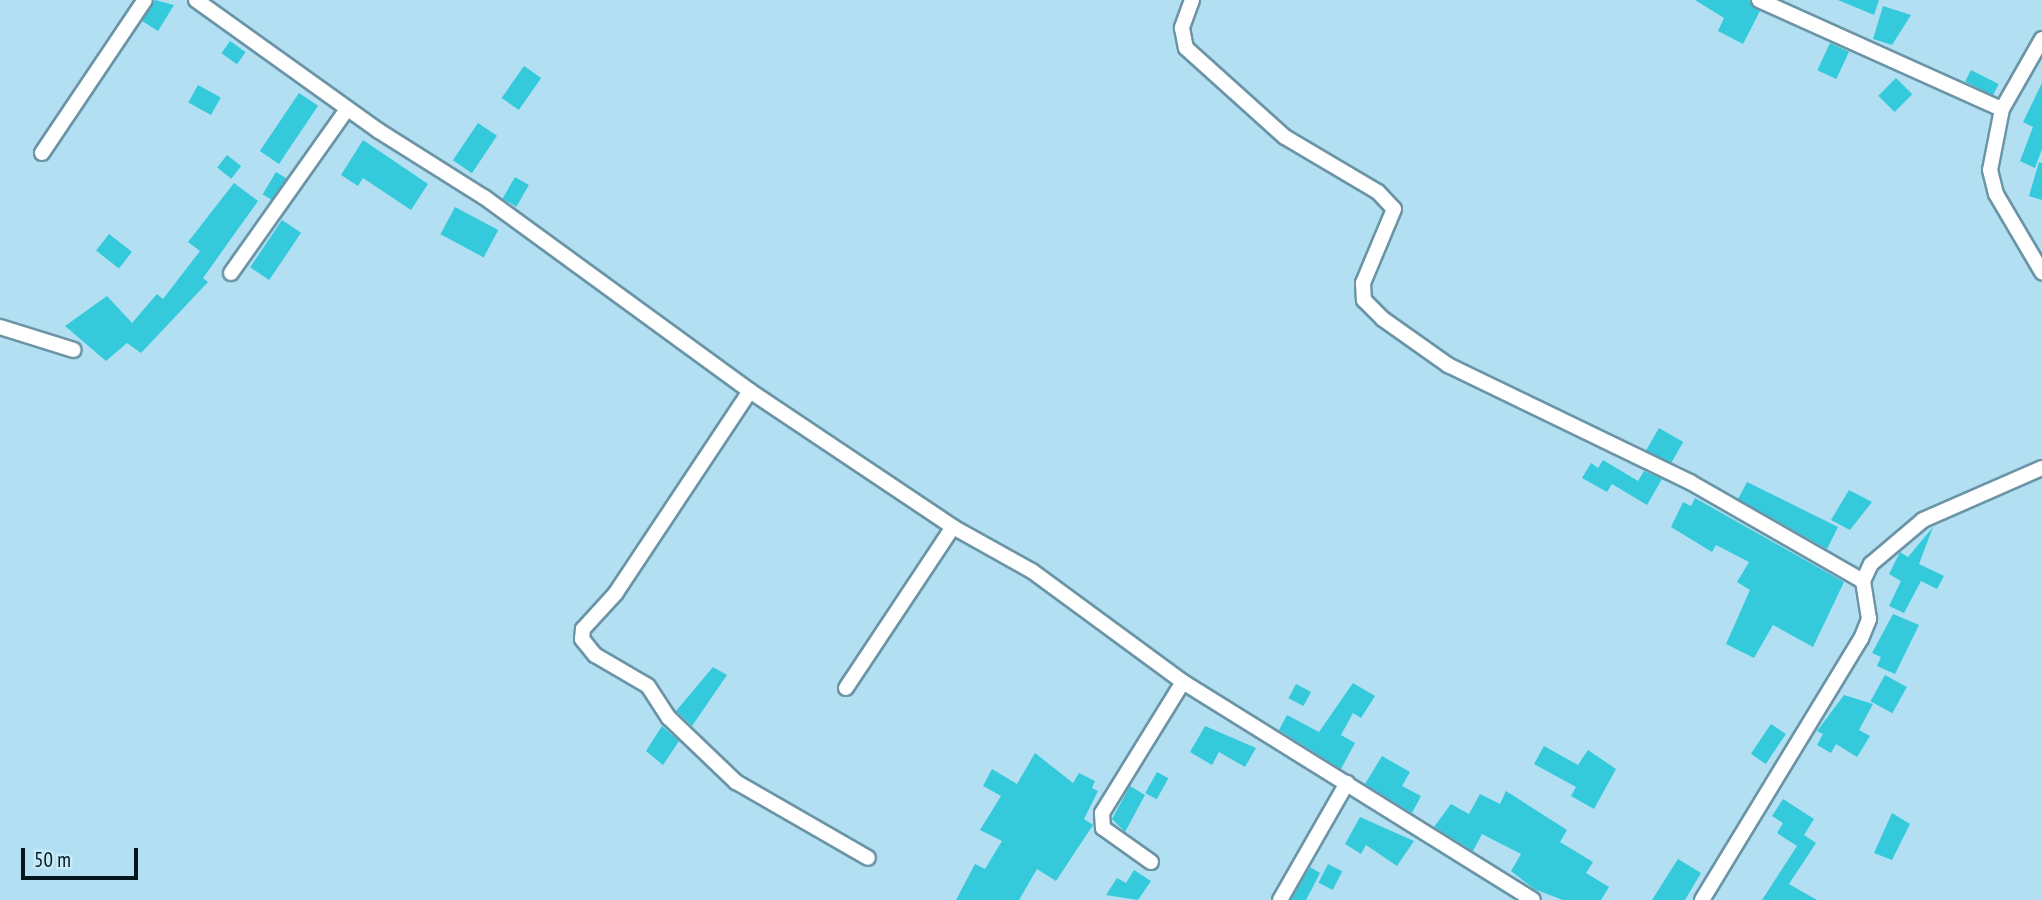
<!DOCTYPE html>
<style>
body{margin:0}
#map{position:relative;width:2042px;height:900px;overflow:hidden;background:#b2dff2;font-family:"PT Sans Narrow",sans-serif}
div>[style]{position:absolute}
.building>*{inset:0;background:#34cadb;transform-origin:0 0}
.roads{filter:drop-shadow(2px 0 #6b95a7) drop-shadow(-2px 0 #6b95a7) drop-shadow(0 2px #6b95a7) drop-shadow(0 -2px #6b95a7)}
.street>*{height:14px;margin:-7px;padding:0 7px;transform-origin:7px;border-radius:7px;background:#fff}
span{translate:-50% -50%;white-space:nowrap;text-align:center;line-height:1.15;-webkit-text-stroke:5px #c7eafa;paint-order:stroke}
.scale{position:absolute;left:21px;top:848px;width:117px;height:32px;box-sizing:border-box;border:4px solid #06171e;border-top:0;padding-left:9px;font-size:21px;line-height:24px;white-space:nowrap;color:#06171e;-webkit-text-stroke:5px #c7eafa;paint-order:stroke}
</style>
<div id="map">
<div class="building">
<i style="clip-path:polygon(155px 0,174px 5px,158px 31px,142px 21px)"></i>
<i style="clip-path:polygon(1695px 0,1749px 0,1760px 11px,1743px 44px,1718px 31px,1724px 18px)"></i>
<i style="clip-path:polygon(1838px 0,1879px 0,1874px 15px)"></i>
<i style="clip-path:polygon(1883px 6px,1911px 15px,1892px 45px,1873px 39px)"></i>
<i style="left:230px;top:41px;width:19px;height:15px;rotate:35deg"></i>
<i style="left:1830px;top:43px;width:21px;height:30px;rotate:25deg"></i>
<i style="left:524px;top:66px;width:21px;height:39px;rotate:35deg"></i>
<i style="left:1971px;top:70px;width:31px;height:13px;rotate:27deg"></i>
<i style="left:1896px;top:78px;width:23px;height:25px;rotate:45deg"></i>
<i style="clip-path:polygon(2042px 83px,2042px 149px,2035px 168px,2020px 161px,2033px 127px,2023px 122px)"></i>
<i style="left:198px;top:85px;width:26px;height:20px;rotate:29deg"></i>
<i style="left:299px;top:93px;width:23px;height:70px;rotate:34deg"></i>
<i style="left:478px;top:123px;width:23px;height:45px;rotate:34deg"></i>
<i style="clip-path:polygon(363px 140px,428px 184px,411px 210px,363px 178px,358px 186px,341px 175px)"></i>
<i style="left:227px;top:155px;width:18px;height:16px;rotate:38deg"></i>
<i style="clip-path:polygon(2039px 162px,2042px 163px,2042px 200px,2029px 196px)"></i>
<i style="left:276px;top:172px;width:12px;height:26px;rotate:31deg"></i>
<i style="left:515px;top:177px;width:16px;height:25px;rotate:30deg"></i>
<i style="clip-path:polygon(234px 183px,258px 201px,203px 278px,208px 282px,141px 353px,127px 343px,106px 361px,65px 326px,107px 296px,132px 323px,157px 294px,163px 299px,200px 251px,188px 242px)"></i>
<i style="left:455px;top:207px;width:49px;height:31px;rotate:28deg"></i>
<i style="left:282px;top:220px;width:23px;height:57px;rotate:34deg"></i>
<i style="left:109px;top:234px;width:29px;height:21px;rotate:38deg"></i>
<i style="left:1659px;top:428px;width:28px;height:26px;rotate:30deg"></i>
<i style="clip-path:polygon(1603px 460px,1638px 481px,1644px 471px,1662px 479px,1647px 505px,1612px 484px,1607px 492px,1582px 478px,1591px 463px,1598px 468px)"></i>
<i style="clip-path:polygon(1747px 482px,1838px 527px,1827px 549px,1738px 499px)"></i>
<i style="clip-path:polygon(1849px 490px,1872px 502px,1850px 530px,1831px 520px)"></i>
<i style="clip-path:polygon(1695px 498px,1844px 582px,1813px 647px,1773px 625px,1754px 658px,1726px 644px,1750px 590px,1737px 582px,1749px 562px,1716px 545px,1712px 552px,1671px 527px,1683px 502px,1691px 506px)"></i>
<i style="clip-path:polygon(1933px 527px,1919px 564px,1944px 576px,1937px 589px,1921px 581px,1904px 613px,1889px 606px,1901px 581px,1889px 574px,1900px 552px,1908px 557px)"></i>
<i style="clip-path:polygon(1893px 614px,1919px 625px,1895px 674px,1877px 666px,1881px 657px,1872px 653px)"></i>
<i style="clip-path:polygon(713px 667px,727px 675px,692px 726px,676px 711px)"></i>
<i style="left:1885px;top:675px;width:25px;height:30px;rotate:29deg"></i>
<i style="clip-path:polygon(1353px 683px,1375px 696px,1361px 718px,1353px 713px,1341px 735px,1355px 743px,1341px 769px,1279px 730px,1287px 715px,1319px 732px)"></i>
<i style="left:1296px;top:684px;width:17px;height:16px;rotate:28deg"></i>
<i style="clip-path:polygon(1844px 695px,1873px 704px,1859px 730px,1870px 736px,1857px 757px,1836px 744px,1831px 753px,1817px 745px,1823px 734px,1817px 731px)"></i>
<i style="left:1771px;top:724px;width:18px;height:36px;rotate:34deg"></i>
<i style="clip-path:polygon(662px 726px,679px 741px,663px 765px,646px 751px)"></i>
<i style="clip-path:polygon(1205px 726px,1256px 748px,1245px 767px,1219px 752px,1212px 765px,1190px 752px)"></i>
<i style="clip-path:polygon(1544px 746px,1578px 765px,1588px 750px,1616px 769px,1594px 809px,1571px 796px,1576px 787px,1534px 764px)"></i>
<i style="clip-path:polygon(1035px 753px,1073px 783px,1079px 773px,1095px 781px,1092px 788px,1098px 791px,1084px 819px,1093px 825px,1056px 881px,1037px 869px,1019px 900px,956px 900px,975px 864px,985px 869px,1002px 841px,980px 830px,1001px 796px,983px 786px,992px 769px,1017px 784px)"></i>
<i style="clip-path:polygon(1382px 756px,1410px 772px,1402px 786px,1421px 796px,1412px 813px,1365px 784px)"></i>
<i style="left:1157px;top:772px;width:13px;height:24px;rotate:29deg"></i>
<i style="clip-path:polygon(1130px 786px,1145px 795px,1125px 832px,1112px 819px)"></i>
<i style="clip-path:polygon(1506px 791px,1567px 830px,1560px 842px,1593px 862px,1586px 873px,1609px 887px,1601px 900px,1563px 900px,1534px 889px,1511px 871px,1521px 854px,1482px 834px,1473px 851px,1434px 827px,1451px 804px,1469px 814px,1480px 794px,1500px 804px)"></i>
<i style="clip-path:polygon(1783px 799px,1814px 819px,1804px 835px,1816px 843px,1789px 884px,1817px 900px,1762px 900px,1797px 846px,1777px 833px,1783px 823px,1772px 816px)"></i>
<i style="clip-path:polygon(1892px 813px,1910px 824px,1892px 860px,1874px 853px)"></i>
<i style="clip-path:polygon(1360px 817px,1414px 841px,1397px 866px,1366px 845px,1361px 854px,1345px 844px)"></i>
<i style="clip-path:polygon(1678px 859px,1701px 873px,1685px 900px,1652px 900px)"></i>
<i style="left:1328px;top:864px;width:16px;height:21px;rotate:27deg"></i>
<i style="clip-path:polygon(1310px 867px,1320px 873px,1306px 900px,1291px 900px)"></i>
<i style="clip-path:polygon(1134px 870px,1151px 881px,1138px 900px,1106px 895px,1117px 878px,1126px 883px)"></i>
</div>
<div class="roads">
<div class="street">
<i style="left:196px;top:0;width:225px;rotate:35.6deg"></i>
<i style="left:379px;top:131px;width:124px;rotate:32.2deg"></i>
<i style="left:484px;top:197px;width:329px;rotate:36.1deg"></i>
<i style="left:750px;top:391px;width:244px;rotate:33.8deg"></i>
<i style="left:953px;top:527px;width:90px;rotate:29.1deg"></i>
<i style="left:1032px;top:571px;width:187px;rotate:36.3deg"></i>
<i style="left:1183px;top:682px;width:412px;rotate:31.9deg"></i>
<i style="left:1192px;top:0;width:30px;rotate:110deg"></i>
<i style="left:1182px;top:28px;width:20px;rotate:79deg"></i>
<i style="left:1186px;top:48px;width:133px;rotate:42deg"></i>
<i style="left:1285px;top:137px;width:108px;rotate:30.6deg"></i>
<i style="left:1378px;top:192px;width:23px;rotate:47deg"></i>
<i style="left:1394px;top:209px;width:80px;rotate:112.7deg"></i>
<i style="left:1363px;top:283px;width:17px;rotate:87deg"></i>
<i style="left:1364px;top:300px;width:27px;rotate:45deg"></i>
<i style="left:1383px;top:319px;width:80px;rotate:35.3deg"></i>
<i style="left:1448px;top:365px;width:269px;rotate:25.8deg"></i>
<i style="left:1690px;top:482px;width:199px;rotate:29.8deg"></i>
<i style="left:1759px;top:0;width:266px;rotate:24.2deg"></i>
<i style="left:2042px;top:39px;width:81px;rotate:119.7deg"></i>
<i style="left:2002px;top:109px;width:62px;rotate:101.1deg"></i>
<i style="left:1990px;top:170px;width:25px;rotate:76deg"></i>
<i style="left:1996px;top:194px;width:91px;rotate:59.5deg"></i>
<i style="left:42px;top:153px;width:184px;rotate:-56.1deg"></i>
<i style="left:231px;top:273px;width:201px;rotate:-54.7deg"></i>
<i style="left:0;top:327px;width:77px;rotate:17.3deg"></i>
<i style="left:750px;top:391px;width:242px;rotate:123.6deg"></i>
<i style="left:616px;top:593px;width:49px;rotate:132.5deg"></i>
<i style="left:583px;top:629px;width:10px;rotate:96deg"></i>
<i style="left:582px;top:639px;width:21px;rotate:51deg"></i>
<i style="left:595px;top:655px;width:61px;rotate:30.3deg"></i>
<i style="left:648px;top:686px;width:38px;rotate:57deg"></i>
<i style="left:669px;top:718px;width:93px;rotate:43.7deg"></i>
<i style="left:736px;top:782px;width:152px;rotate:29.9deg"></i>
<i style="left:846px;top:688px;width:193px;rotate:-56.4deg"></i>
<i style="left:1151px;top:862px;width:59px;rotate:-144.7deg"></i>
<i style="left:1103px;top:828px;width:15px;rotate:-94deg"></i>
<i style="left:1102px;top:813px;width:154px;rotate:-58.3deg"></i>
<i style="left:1280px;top:900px;width:135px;rotate:-60.2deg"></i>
<i style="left:1702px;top:900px;width:306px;rotate:-58.7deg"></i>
<i style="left:1861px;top:639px;width:22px;rotate:-68deg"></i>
<i style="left:1869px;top:619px;width:38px;rotate:-99deg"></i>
<i style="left:1863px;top:581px;width:19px;rotate:-65deg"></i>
<i style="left:1871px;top:564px;width:68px;rotate:-40.2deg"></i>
<i style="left:1923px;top:520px;width:130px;rotate:-23.6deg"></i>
</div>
</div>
<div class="scale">50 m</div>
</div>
